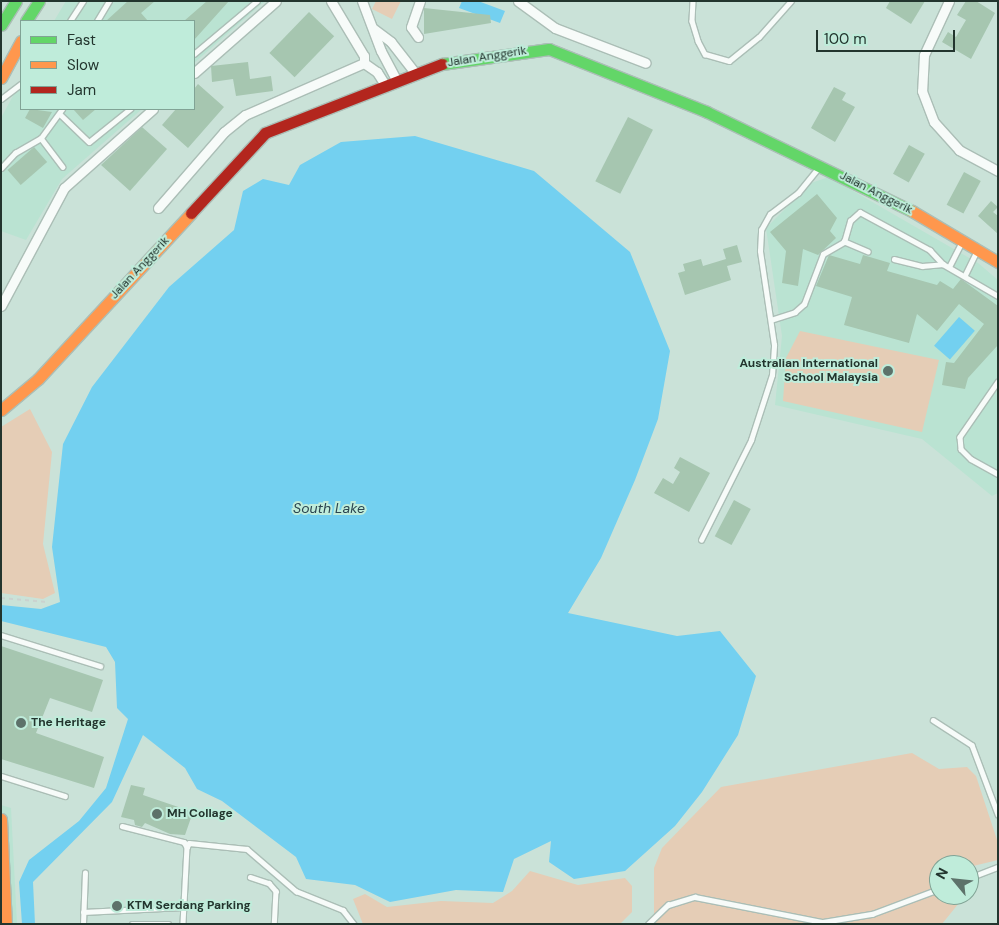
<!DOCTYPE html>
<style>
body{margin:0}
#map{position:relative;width:999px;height:925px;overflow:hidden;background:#cae2d8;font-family:"DM Sans",sans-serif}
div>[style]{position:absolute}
.built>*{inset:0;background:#bae3d2}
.green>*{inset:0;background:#e5cdb6}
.water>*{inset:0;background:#73d0f0;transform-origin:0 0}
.building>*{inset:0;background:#a6c6b0;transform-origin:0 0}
.path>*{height:2px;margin-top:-1px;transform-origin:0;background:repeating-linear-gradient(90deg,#cad2cf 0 4px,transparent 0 8px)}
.roads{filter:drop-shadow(1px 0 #abbeb6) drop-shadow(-1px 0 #abbeb6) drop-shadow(0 1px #abbeb6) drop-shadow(0 -1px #abbeb6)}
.lane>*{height:4.5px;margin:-2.25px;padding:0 2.25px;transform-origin:2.25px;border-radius:2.25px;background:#f7fbf9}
.street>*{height:9px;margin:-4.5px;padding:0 4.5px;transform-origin:4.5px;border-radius:4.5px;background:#f7fbf9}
.fast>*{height:11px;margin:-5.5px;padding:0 5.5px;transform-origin:5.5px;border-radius:5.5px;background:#63d668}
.slow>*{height:11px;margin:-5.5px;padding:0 5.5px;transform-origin:5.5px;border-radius:5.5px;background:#ff974d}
.jam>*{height:11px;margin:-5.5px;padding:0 5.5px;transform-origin:5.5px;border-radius:5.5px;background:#b3261e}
.dots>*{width:14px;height:14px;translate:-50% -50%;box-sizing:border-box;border:2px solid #bfecda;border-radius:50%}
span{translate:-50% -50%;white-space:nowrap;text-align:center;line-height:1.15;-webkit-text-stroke:4px #bfecda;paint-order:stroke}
.street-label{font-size:12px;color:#23352e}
.poi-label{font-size:12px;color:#23352e;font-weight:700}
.right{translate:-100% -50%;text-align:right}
.left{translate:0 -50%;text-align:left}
.water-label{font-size:14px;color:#2a4450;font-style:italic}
.frame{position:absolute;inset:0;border:2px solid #23352e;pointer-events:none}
.legend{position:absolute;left:20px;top:20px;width:175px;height:90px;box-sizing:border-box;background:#bfecda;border:1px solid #81a395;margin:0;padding:6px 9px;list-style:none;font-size:15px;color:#23352e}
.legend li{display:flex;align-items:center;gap:10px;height:25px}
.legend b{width:25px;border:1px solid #81a395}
.north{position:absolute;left:929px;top:855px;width:50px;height:50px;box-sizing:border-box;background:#bfecda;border:1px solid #81a395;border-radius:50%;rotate:298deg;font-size:14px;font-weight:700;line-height:20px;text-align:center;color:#23352e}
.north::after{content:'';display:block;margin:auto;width:18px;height:22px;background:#5d726a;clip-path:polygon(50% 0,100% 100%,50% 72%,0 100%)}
.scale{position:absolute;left:816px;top:30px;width:139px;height:22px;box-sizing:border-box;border:2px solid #23352e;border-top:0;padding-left:6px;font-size:15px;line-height:18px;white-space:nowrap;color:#23352e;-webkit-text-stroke:4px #bfecda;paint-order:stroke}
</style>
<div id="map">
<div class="built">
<i style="clip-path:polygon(66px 1px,265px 1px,194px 63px,194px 21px,54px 21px)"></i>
<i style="clip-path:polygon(21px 81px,21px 109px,142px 109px,62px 179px,26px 240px,1px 231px,1px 118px)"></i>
<i style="clip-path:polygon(829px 177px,978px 263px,998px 280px,998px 493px,992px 496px,922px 439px,775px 405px,782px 336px,766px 228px,811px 183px)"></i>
<i style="clip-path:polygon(1px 805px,11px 808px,17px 924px,1px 924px)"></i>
</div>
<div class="green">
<i style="clip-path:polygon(376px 1px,401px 1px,392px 19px,372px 9px)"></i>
<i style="clip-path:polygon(800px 331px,939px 360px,922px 432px,783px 401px,786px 358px)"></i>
<i style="clip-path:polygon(30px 409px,52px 452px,43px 544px,55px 593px,43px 599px,1px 593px,1px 427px)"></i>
<i style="clip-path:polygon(912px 753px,939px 769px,967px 767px,976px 776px,998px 843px,998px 860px,969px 867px,939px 865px,939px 895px,963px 898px,942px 924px,654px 924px,654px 868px,662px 848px,721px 787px)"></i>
<i style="clip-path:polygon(530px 871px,578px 885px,625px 878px,632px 886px,632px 912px,620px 924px,363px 924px,353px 899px,365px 894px,387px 907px,441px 901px,493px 903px,512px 891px)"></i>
</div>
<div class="water">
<i style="clip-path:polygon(462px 1px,478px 1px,505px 11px,500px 23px,459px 8px)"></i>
<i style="clip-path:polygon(415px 136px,534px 171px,630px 252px,670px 351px,658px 419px,635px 480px,601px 558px,568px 613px,677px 636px,720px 631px,756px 676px,738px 735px,702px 792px,675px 826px,625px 871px,574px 879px,549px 862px,551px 841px,514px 859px,503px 892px,456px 890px,390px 902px,355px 885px,306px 879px,296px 857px,222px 801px,197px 789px,185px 768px,143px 735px,112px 802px,33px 882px,35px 924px,22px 924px,19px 882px,29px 860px,79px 821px,106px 788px,128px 719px,117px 708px,115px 662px,106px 647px,1px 621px,1px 605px,41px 609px,60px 602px,52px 547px,63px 444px,92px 387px,169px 287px,234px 230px,243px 191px,263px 179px,289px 185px,300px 165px,341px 142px)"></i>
<i style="left:959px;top:317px;width:21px;height:38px;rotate:41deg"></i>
</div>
<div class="building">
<i style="clip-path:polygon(128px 1px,155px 1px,141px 13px,148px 21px,106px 21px)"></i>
<i style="clip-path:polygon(207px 1px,229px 1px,194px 40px,194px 21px,184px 21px)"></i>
<i style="clip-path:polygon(890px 1px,925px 1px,911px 24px,886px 8px)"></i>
<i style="clip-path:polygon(966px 1px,976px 1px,995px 13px,971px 59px,942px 42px,948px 32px,956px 37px,966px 20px,957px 15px)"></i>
<i style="clip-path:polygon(424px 8px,490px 15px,491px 23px,424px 34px)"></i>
<i style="left:309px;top:12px;width:35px;height:57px;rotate:44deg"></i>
<i style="clip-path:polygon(248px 62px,250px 79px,271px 76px,273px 91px,236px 96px,233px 79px,212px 82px,211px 66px)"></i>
<i style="clip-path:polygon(198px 84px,224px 107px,188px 148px,162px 125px,176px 109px,194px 109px,194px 89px)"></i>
<i style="clip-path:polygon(834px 87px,846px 93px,842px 100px,855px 107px,835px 142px,811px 128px)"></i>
<i style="clip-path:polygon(30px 109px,52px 112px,43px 128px,25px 118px)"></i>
<i style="clip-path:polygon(73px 109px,96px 109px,83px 120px)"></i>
<i style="left:628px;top:117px;width:28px;height:72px;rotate:27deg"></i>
<i style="clip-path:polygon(142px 127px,167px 149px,130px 191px,101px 165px)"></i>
<i style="left:909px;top:145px;width:18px;height:33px;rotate:29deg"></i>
<i style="left:34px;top:147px;width:20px;height:35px;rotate:49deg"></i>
<i style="left:964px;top:172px;width:19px;height:37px;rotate:28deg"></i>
<i style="clip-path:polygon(817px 194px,837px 218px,830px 231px,836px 238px,818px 255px,803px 249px,798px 286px,782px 283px,786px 251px,770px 232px)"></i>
<i style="clip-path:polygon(991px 201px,998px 207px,993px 212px,998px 216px,998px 234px,978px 216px)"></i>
<i style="clip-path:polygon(737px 245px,742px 262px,727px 266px,731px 280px,685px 295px,678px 273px,685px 271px,683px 264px,701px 259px,703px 266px,726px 259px,723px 249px)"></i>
<i style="clip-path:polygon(829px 255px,860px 264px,863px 255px,890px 263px,887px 271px,937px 285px,940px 281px,953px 289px,961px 279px,998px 306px,998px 345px,968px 378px,965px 389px,942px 385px,946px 362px,954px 363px,984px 324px,959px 304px,937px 331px,917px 314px,909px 343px,844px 325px,852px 297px,816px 286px)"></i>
<i style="clip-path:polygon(680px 457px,710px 473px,689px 512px,654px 493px,663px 478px,673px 484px,680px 472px,674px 468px)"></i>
<i style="left:734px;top:500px;width:19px;height:41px;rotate:28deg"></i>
<i style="clip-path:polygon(1px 646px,103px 680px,92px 712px,50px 698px,36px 733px,104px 757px,94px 788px,1px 759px)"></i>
<i style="clip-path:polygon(131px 785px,145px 788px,143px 795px,193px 812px,185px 835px,170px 834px,145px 823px,142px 827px,135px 825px,134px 820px,121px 817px)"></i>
</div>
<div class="path">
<i style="left:1px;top:598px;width:46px;rotate:5deg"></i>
</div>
<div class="roads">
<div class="lane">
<i style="left:693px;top:1px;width:20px;rotate:93deg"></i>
<i style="left:692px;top:21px;width:21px;rotate:73deg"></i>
<i style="left:698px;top:41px;width:15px;rotate:62deg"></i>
<i style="left:705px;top:54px;width:25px;rotate:16deg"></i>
<i style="left:729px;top:61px;width:38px;rotate:-39deg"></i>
<i style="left:759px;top:37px;width:48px;rotate:-48.4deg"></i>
<i style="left:70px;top:21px;width:24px;rotate:-57deg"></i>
<i style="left:97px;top:21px;width:23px;rotate:-59deg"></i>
<i style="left:194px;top:54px;width:82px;rotate:-40.1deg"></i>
<i style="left:1px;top:99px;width:25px;rotate:-37deg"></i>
<i style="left:60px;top:114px;width:40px;rotate:44deg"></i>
<i style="left:89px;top:142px;width:53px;rotate:-38.8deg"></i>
<i style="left:41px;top:138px;width:36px;rotate:53deg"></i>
<i style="left:1px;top:168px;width:21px;rotate:-47deg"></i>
<i style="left:15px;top:153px;width:30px;rotate:-30deg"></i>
<i style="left:41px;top:138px;width:36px;rotate:-54deg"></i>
<i style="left:868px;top:252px;width:26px;rotate:-157deg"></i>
<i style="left:844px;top:242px;width:22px;rotate:-74deg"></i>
<i style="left:850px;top:221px;width:13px;rotate:-42deg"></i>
<i style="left:860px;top:212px;width:80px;rotate:28.5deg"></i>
<i style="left:930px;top:250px;width:19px;rotate:47deg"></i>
<i style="left:943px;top:264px;width:64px;rotate:30.2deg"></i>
<i style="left:894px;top:259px;width:29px;rotate:14deg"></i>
<i style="left:922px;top:266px;width:21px;rotate:-5deg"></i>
<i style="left:949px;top:267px;width:29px;rotate:-63deg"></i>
<i style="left:965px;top:275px;width:28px;rotate:-64deg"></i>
<i style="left:771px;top:320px;width:25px;rotate:-18deg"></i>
<i style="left:795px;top:312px;width:12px;rotate:-42deg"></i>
<i style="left:804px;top:304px;width:53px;rotate:-69.2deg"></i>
<i style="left:823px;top:254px;width:24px;rotate:-30deg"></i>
<i style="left:998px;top:382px;width:67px;rotate:124.6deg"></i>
<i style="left:960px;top:437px;width:12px;rotate:85deg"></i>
<i style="left:961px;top:449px;width:14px;rotate:45deg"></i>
<i style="left:971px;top:459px;width:31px;rotate:29deg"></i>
<i style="left:701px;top:540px;width:112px;rotate:-63.4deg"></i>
<i style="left:751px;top:440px;width:68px;rotate:-72.1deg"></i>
<i style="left:772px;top:375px;width:30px;rotate:-86deg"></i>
<i style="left:774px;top:345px;width:95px;rotate:-98.5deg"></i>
<i style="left:760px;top:251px;width:21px;rotate:-87deg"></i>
<i style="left:761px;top:230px;width:18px;rotate:-61deg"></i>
<i style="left:770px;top:214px;width:35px;rotate:-37deg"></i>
<i style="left:798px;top:193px;width:33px;rotate:-51deg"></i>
<i style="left:1px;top:635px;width:104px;rotate:17.4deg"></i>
<i style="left:933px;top:720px;width:46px;rotate:32.7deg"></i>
<i style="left:972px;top:745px;width:74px;rotate:69.4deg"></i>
<i style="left:1px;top:776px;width:67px;rotate:17.4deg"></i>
<i style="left:122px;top:826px;width:64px;rotate:14.5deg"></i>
<i style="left:184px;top:842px;width:6px;rotate:59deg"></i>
<i style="left:187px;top:847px;width:77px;rotate:93deg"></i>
<i style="left:187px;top:847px;width:4px;rotate:-63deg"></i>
<i style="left:189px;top:843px;width:58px;rotate:5.9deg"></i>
<i style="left:247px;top:849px;width:65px;rotate:40.6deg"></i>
<i style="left:296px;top:891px;width:51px;rotate:22deg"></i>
<i style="left:343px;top:910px;width:18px;rotate:52deg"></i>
<i style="left:250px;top:877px;width:20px;rotate:18deg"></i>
<i style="left:269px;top:883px;width:11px;rotate:49deg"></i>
<i style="left:276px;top:891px;width:33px;rotate:93deg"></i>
<i style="left:969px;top:878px;width:31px;rotate:-21deg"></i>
<i style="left:83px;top:912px;width:100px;rotate:-2.9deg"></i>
<i style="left:83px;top:924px;width:51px;rotate:-87.8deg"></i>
<i style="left:132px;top:924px;width:37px"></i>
<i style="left:648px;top:924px;width:28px;rotate:-44deg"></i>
<i style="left:668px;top:905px;width:28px;rotate:-17deg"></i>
<i style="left:695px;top:897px;width:130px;rotate:11.1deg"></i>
<i style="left:823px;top:922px;width:50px;rotate:-9.3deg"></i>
<i style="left:872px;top:914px;width:72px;rotate:-20.5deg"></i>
</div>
<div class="street">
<i style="left:362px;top:1px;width:53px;rotate:69.2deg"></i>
<i style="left:381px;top:51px;width:34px;rotate:62deg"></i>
<i style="left:518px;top:1px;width:46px;rotate:36.1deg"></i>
<i style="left:555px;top:28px;width:97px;rotate:21deg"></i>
<i style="left:949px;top:1px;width:60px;rotate:114.8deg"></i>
<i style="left:924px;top:55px;width:36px;rotate:93deg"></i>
<i style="left:922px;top:91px;width:33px;rotate:69deg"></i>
<i style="left:934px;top:122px;width:38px;rotate:48deg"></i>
<i style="left:959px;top:150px;width:44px;rotate:28.3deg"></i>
<i style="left:374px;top:29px;width:21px;rotate:37deg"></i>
<i style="left:391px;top:42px;width:39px;rotate:52deg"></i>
<i style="left:418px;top:37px;width:12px;rotate:-125deg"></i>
<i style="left:411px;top:27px;width:28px;rotate:-71deg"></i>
<i style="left:364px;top:63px;width:16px;rotate:35deg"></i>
<i style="left:377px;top:72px;width:15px;rotate:58deg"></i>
<i style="left:194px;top:73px;width:109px;rotate:-41.3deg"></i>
<i style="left:158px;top:208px;width:101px;rotate:-49deg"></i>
<i style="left:224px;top:132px;width:27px;rotate:-39deg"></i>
<i style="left:245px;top:115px;width:130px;rotate:-23.6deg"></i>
<i style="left:364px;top:63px;width:7px;rotate:-90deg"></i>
<i style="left:364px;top:56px;width:64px;rotate:-121deg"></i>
<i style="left:1px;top:306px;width:134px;rotate:-61.9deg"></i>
<i style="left:64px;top:188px;width:119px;rotate:-41.6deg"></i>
</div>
<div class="fast">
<i style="left:26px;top:21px;width:24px;rotate:-57deg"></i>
<i style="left:1px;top:25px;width:28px;rotate:-58deg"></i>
<i style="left:442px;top:64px;width:108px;rotate:-8deg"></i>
<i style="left:549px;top:49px;width:170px;rotate:21.7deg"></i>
<i style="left:707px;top:112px;width:228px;rotate:25.8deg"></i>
</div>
<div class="slow">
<i style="left:1px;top:78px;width:42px;rotate:-61.6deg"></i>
<i style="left:912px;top:211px;width:100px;rotate:30.7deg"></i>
<i style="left:1px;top:410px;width:48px;rotate:-40deg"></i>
<i style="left:38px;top:379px;width:226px;rotate:-47.3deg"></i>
<i style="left:1px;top:819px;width:105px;rotate:87.3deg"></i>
</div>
<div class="jam">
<i style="left:191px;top:213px;width:109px;rotate:-47.2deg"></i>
<i style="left:265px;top:133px;width:190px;rotate:-21.3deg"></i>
</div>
</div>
<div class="dots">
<i style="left:888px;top:371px;background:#5d726a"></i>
<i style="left:21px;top:723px;background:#5d726a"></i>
<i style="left:157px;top:814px;background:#5d726a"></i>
<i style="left:117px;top:906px;background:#5d726a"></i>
</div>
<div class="street-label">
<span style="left:487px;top:57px;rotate:-9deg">Jalan Anggerik</span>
<span style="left:876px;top:193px;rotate:27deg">Jalan Anggerik</span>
<span style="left:140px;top:268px;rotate:-47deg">Jalan Anggerik</span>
</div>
<div class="poi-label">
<span class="right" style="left:878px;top:371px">Australian International<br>School Malaysia</span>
<span class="left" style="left:31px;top:723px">The Heritage</span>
<span class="left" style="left:167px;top:814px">MH Collage</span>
<span class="left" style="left:127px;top:906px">KTM Serdang Parking</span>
</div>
<div class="water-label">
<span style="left:329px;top:508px">South Lake</span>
</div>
<div class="frame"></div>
<ul class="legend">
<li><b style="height:6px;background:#63d668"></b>Fast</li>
<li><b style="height:6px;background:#ff974d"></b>Slow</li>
<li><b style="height:6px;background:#b3261e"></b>Jam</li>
</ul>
<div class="north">N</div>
<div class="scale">100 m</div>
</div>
